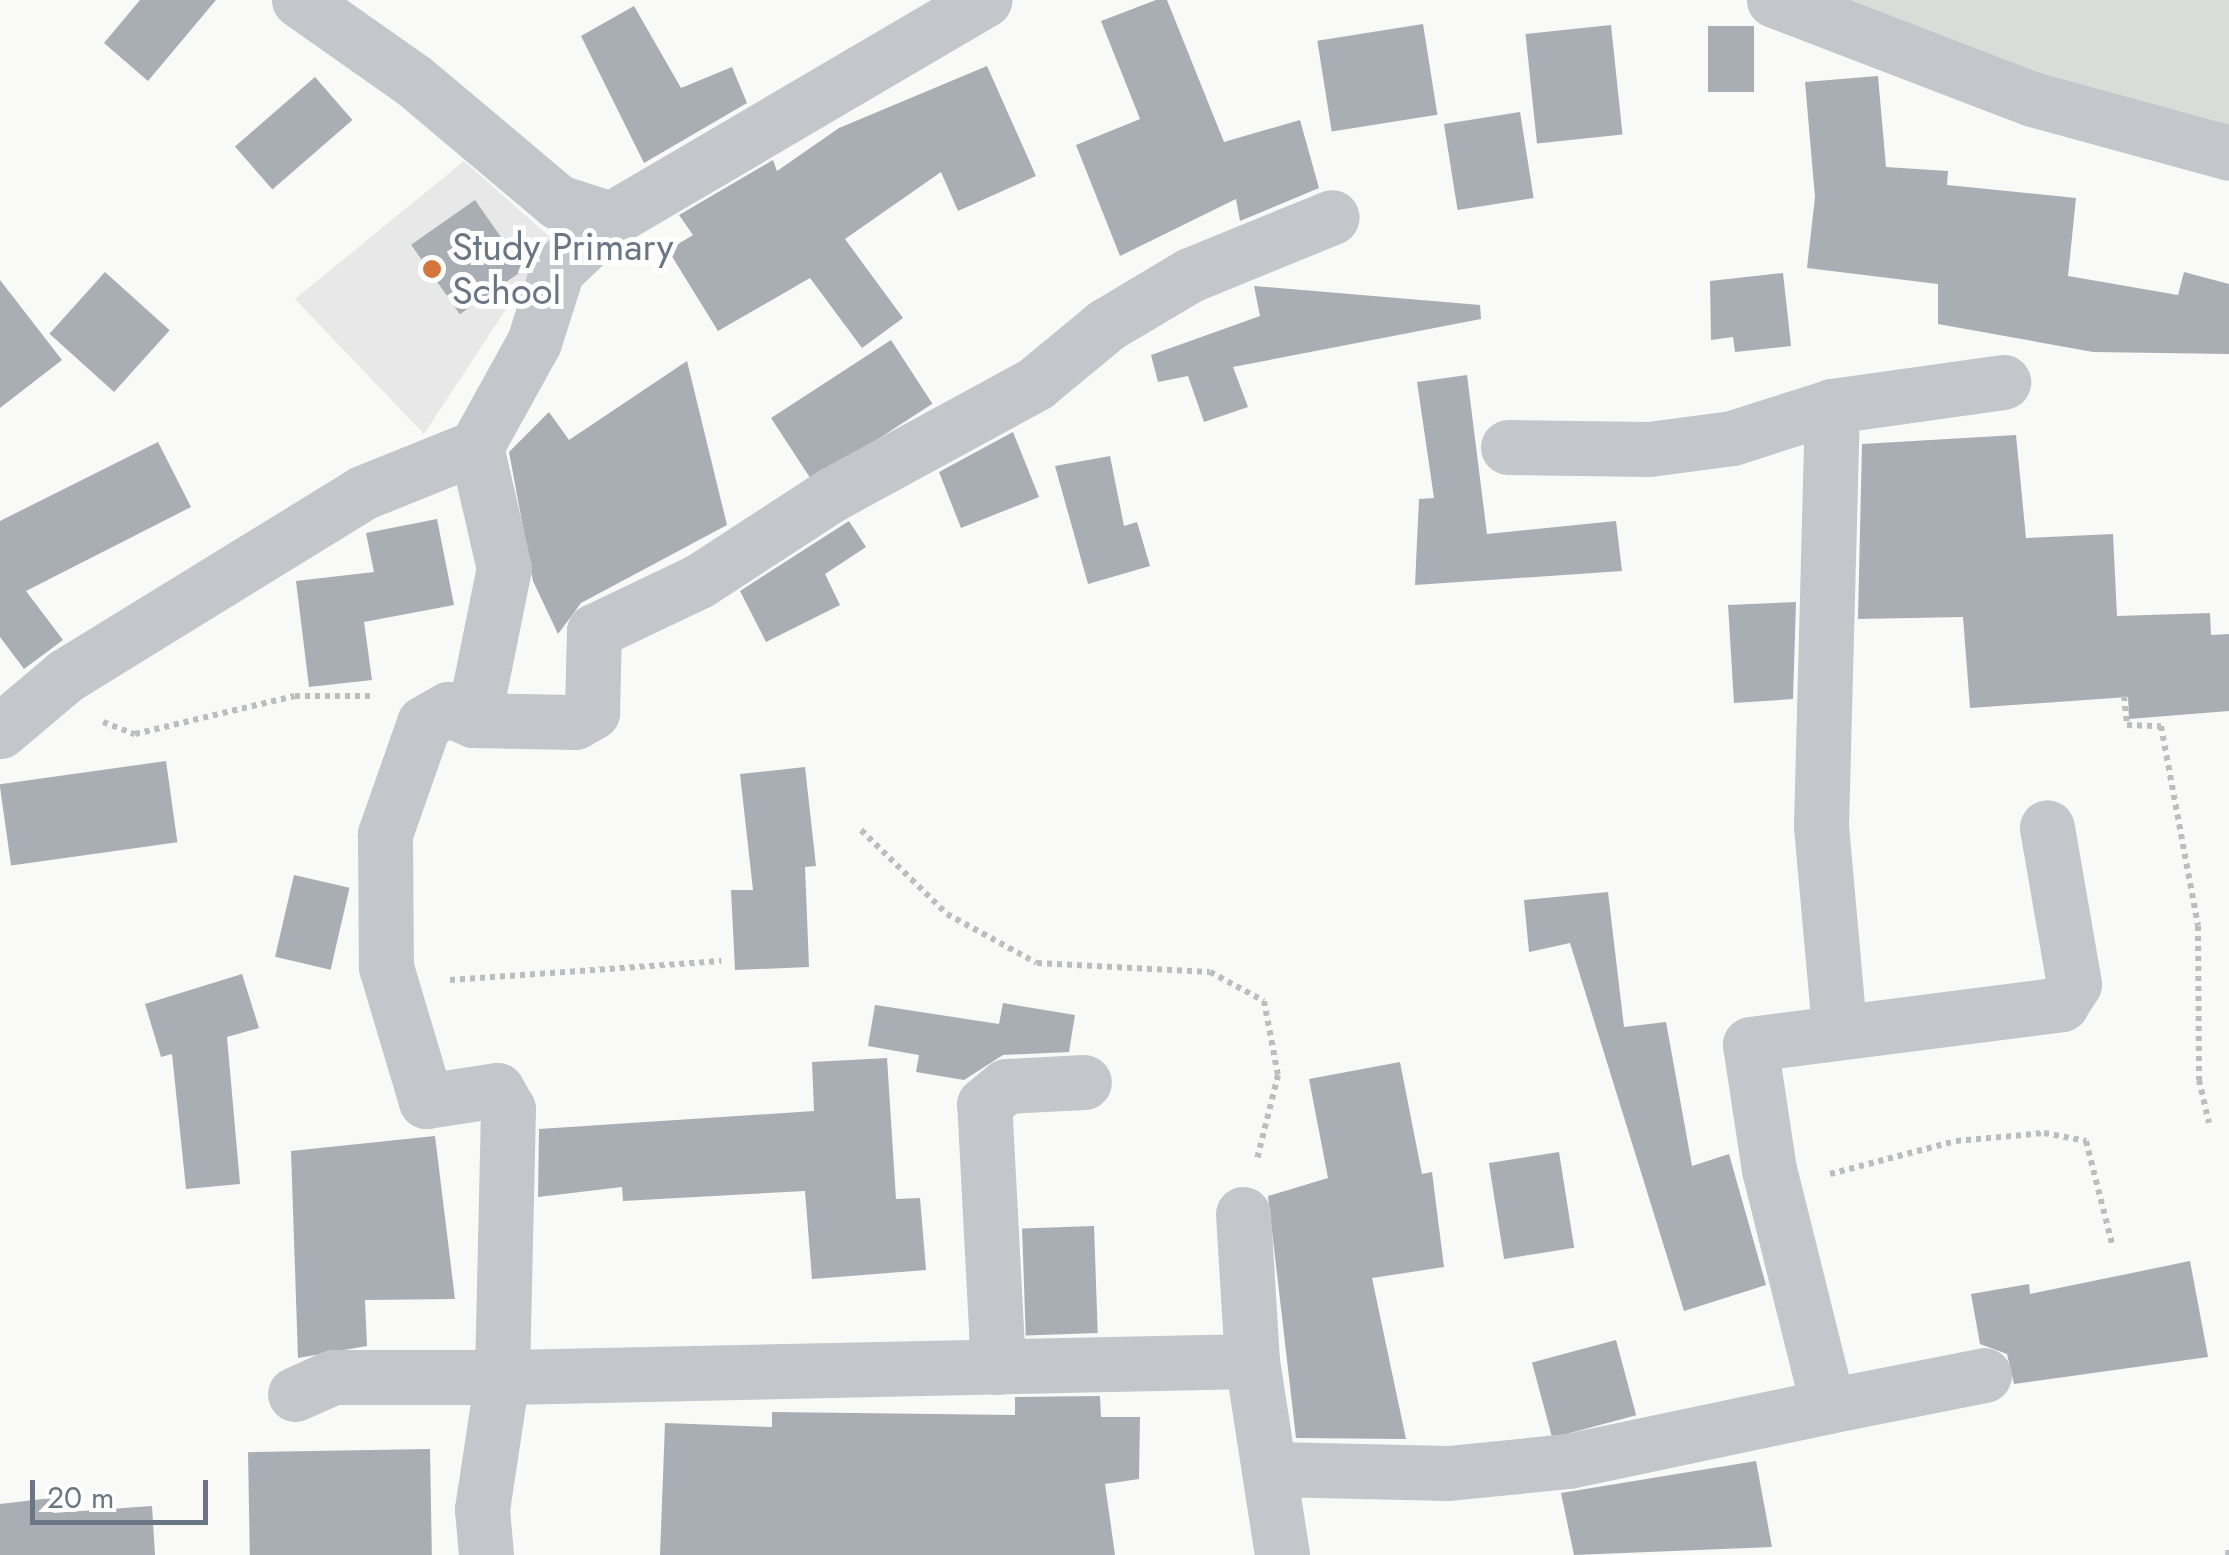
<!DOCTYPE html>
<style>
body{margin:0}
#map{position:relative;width:2229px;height:1555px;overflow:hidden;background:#f9f9f7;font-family:Jost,sans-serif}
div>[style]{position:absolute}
.built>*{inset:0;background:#e7e8e7}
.green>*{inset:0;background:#d8ded7}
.building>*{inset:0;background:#a9aeb5;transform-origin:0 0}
.path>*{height:6px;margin-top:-3px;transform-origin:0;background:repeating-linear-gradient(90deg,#bbbdc0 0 5px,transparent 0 10px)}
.minor>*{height:55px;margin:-27.5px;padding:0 27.5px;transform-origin:27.5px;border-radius:27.5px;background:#c3c6ca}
.dots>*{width:28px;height:28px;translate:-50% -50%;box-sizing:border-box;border:5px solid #fff;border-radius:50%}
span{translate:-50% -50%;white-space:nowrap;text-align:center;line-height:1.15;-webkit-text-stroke:10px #fff;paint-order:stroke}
.poi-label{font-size:38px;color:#6b7685}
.left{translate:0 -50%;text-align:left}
.scale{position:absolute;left:30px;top:1480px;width:178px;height:45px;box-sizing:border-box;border:5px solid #6b7685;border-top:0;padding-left:12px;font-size:30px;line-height:35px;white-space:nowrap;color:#6b7685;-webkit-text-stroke:8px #fff;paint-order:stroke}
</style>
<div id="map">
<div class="built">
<i style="clip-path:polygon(464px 161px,552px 239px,424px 434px,295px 299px)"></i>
</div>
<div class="green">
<i style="clip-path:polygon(1847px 0,2229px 0,2229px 134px,2050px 80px)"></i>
</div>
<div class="building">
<i style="clip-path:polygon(140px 0,216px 0,148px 81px,104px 43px)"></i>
<i style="clip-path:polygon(1156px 0,1167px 0,1224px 142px,1300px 120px,1319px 188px,1240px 221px,1236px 199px,1120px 256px,1076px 145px,1140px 119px,1101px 21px)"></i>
<i style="clip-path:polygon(634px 6px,681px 88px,732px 67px,747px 103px,644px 163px,581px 36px)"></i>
<i style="left:1423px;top:24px;width:92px;height:107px;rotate:81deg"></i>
<i style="left:1611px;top:25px;width:110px;height:86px;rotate:84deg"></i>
<i style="left:1754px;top:26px;width:66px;height:46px;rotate:90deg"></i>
<i style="clip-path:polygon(987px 66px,1036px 176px,958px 211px,941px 172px,845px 239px,903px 318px,862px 348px,810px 278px,718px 331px,668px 250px,693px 235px,679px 215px,773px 160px,777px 171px,839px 128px)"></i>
<i style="clip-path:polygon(1878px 76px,1886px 167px,1948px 171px,1947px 185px,2076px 198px,2068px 276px,2178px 295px,2184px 272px,2229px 284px,2229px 354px,2093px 352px,1938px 324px,1938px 284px,1807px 268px,1815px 197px,1805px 82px)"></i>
<i style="left:315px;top:77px;width:57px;height:106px;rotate:49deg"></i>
<i style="left:1520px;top:112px;width:87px;height:77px;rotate:81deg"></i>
<i style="left:475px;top:200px;width:85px;height:78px;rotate:55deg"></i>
<i style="left:105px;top:272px;width:87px;height:83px;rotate:42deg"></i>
<i style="clip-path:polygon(1783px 273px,1791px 346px,1735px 352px,1733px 337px,1711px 340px,1710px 281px)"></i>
<i style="clip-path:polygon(0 280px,62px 360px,0 408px)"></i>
<i style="clip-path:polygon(1254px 286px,1480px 305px,1481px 319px,1233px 367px,1248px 407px,1204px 422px,1188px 376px,1158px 382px,1151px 355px,1260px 316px)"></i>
<i style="left:891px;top:340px;width:76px;height:143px;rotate:57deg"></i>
<i style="clip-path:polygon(687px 361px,727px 525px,581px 603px,558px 634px,533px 581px,509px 452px,549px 412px,569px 440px)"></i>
<i style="clip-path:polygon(1467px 375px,1487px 534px,1616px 521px,1622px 571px,1415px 585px,1419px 499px,1434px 498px,1417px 382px)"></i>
<i style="clip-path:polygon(1013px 432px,1039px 497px,961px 528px,939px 472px)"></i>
<i style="clip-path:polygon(2016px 435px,2026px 538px,2113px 534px,2117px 616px,2210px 613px,2211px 635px,2229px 634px,2229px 711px,2129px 719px,2128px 697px,1970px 708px,1963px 617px,1858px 619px,1862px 444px)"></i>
<i style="clip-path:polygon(158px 442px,191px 507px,26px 591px,63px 640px,24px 669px,0 637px,0 521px)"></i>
<i style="clip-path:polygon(1110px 456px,1124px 526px,1137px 522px,1150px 566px,1088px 584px,1055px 466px)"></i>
<i style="clip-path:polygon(437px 519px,454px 605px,364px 622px,372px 680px,309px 687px,296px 581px,374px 572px,366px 533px)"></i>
<i style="clip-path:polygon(849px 521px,866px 547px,825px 574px,840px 605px,766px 642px,740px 591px)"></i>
<i style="clip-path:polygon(1796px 602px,1793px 699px,1734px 703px,1728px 605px)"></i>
<i style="left:166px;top:761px;width:82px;height:168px;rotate:82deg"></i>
<i style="clip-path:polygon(805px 767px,816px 866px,805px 867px,809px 967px,735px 970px,731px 890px,753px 890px,740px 774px)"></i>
<i style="left:294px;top:875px;width:57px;height:84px;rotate:13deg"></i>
<i style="clip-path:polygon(1608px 892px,1624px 1027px,1666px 1022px,1692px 1166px,1729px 1154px,1766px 1285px,1684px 1311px,1570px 943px,1529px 952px,1524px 900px)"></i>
<i style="clip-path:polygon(242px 974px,259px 1028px,227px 1037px,240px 1184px,186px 1189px,172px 1054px,161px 1057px,145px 1004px)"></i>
<i style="clip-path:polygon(1003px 1003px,1075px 1015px,1069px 1052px,1003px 1055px,964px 1080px,916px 1072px,919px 1055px,868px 1046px,875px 1005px,999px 1024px)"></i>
<i style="clip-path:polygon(887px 1058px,896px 1199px,920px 1198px,926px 1270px,812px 1279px,805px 1191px,623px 1201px,622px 1187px,538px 1197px,539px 1129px,814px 1111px,812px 1062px)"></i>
<i style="clip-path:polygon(1400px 1062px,1422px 1174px,1432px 1172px,1444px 1267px,1372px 1278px,1406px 1439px,1296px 1438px,1268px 1196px,1328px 1178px,1309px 1079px)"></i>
<i style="clip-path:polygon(435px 1136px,455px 1299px,365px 1300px,367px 1346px,298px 1358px,291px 1151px)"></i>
<i style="left:1559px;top:1152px;width:97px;height:71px;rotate:81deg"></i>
<i style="left:1094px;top:1226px;width:107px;height:72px;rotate:88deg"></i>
<i style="clip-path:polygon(2190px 1261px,2208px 1357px,2014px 1384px,2007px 1354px,1980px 1344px,1971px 1294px,2029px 1284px,2030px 1294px)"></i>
<i style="left:1616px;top:1340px;width:78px;height:87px;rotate:75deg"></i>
<i style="clip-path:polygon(1100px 1396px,1101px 1417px,1140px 1417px,1139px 1479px,1105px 1484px,1115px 1555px,660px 1555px,665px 1423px,772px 1427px,772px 1412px,1015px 1415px,1015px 1397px)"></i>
<i style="left:430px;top:1449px;width:106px;height:182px;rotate:89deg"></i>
<i style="clip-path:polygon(1756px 1461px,1772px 1547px,1574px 1555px,1561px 1493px)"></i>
<i style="clip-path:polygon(51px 1498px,53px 1513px,152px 1506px,155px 1555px,0 1555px,0 1504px)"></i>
</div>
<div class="path">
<i style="left:2124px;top:696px;width:29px;rotate:84deg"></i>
<i style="left:2127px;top:725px;width:34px;rotate:2deg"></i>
<i style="left:2161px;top:726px;width:203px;rotate:79.5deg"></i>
<i style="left:2198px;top:926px;width:154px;rotate:89.6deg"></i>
<i style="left:2199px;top:1080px;width:44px;rotate:76.9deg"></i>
<i style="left:103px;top:722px;width:34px;rotate:21deg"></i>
<i style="left:135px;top:734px;width:164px;rotate:-13.4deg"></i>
<i style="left:295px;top:696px;width:79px"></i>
<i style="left:861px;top:830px;width:120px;rotate:44.3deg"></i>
<i style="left:947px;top:914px;width:102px;rotate:28.6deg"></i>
<i style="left:1037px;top:963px;width:173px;rotate:3deg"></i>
<i style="left:1210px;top:972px;width:61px;rotate:28.2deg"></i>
<i style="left:1264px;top:1001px;width:75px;rotate:79.3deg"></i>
<i style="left:1278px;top:1075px;width:87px;rotate:104deg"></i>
<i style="left:450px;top:980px;width:272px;rotate:-4deg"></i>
<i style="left:1830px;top:1174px;width:130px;rotate:-14.7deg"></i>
<i style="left:1956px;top:1141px;width:88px;rotate:-5.2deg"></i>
<i style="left:2044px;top:1133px;width:43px;rotate:10.8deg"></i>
<i style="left:2086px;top:1141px;width:110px;rotate:75.8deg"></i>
<i style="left:2228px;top:1555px;width:10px;rotate:-84deg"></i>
</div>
<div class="minor">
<i style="left:299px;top:0;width:139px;rotate:35.1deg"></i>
<i style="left:413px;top:80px;width:189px;rotate:40.1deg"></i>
<i style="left:558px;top:202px;width:56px;rotate:17.8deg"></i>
<i style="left:611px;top:219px;width:433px;rotate:-30.4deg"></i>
<i style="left:1774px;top:0;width:276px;rotate:21deg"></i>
<i style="left:2032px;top:99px;width:204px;rotate:15.3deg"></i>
<i style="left:1832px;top:406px;width:173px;rotate:-8deg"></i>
<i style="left:476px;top:447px;width:124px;rotate:77deg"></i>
<i style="left:504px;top:568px;width:155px;rotate:101.5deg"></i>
<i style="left:473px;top:720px;width:27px;rotate:-156deg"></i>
<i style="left:448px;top:709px;width:28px;rotate:150deg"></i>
<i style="left:424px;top:723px;width:118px;rotate:109.4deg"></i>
<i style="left:385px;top:834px;width:133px;rotate:89.6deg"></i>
<i style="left:386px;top:967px;width:140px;rotate:73.4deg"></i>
<i style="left:426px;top:1101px;width:72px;rotate:-8.8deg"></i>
<i style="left:497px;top:1090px;width:22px;rotate:60deg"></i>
<i style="left:508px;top:1109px;width:268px;rotate:91.3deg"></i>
<i style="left:502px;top:1377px;width:750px;rotate:-1.22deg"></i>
<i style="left:1252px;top:1361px;width:196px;rotate:81.2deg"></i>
<i style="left:1508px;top:447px;width:141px;rotate:0.8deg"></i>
<i style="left:1649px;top:449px;width:84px;rotate:-7.5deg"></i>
<i style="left:1732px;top:438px;width:105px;rotate:-17.7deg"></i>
<i style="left:1832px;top:406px;width:420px;rotate:91.5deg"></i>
<i style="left:1821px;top:826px;width:202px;rotate:84.9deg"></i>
<i style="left:473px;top:720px;width:102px;rotate:1.1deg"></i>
<i style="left:575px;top:722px;width:20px;rotate:-30deg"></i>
<i style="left:592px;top:712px;width:81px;rotate:-88.6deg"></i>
<i style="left:594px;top:631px;width:116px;rotate:-25.5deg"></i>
<i style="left:699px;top:581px;width:158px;rotate:-33.1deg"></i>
<i style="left:831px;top:495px;width:234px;rotate:-28.6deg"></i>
<i style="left:1036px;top:383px;width:91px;rotate:-39.6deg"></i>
<i style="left:1106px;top:325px;width:98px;rotate:-30.8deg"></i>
<i style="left:1190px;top:275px;width:153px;rotate:-22.2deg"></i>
<i style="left:0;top:731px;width:85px;rotate:-40.2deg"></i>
<i style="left:65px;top:676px;width:349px;rotate:-31.6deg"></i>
<i style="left:362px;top:493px;width:123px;rotate:-22deg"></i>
<i style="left:476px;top:447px;width:120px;rotate:-61.1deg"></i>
<i style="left:534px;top:342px;width:76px;rotate:-72.3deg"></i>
<i style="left:557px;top:270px;width:74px;rotate:-43.4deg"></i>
<i style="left:1243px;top:1214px;width:147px;rotate:86.5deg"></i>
<i style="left:998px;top:1367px;width:263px;rotate:-93deg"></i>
<i style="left:984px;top:1104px;width:28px;rotate:-39deg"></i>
<i style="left:1006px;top:1086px;width:78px;rotate:-2.9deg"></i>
<i style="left:295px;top:1394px;width:42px;rotate:-24.1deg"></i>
<i style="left:333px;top:1377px;width:169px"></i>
<i style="left:502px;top:1377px;width:134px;rotate:98.6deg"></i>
<i style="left:482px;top:1509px;width:46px;rotate:85deg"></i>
<i style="left:1828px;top:1406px;width:159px;rotate:-11.2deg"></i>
<i style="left:1274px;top:1469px;width:174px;rotate:1.3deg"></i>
<i style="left:1448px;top:1473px;width:121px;rotate:-5.7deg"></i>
<i style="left:1568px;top:1461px;width:266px;rotate:-11.9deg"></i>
<i style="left:1828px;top:1406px;width:243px;rotate:-104deg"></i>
<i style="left:1769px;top:1170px;width:127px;rotate:-98.6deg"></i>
<i style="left:1750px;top:1044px;width:314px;rotate:-7.3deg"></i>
<i style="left:2061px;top:1004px;width:24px;rotate:-57deg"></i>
<i style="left:2074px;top:984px;width:159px;rotate:-99.8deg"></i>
</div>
<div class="dots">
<i style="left:432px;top:269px;background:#d4753c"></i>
</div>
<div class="poi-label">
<span class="left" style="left:452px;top:269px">Study Primary<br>School</span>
</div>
<div class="scale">20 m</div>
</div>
